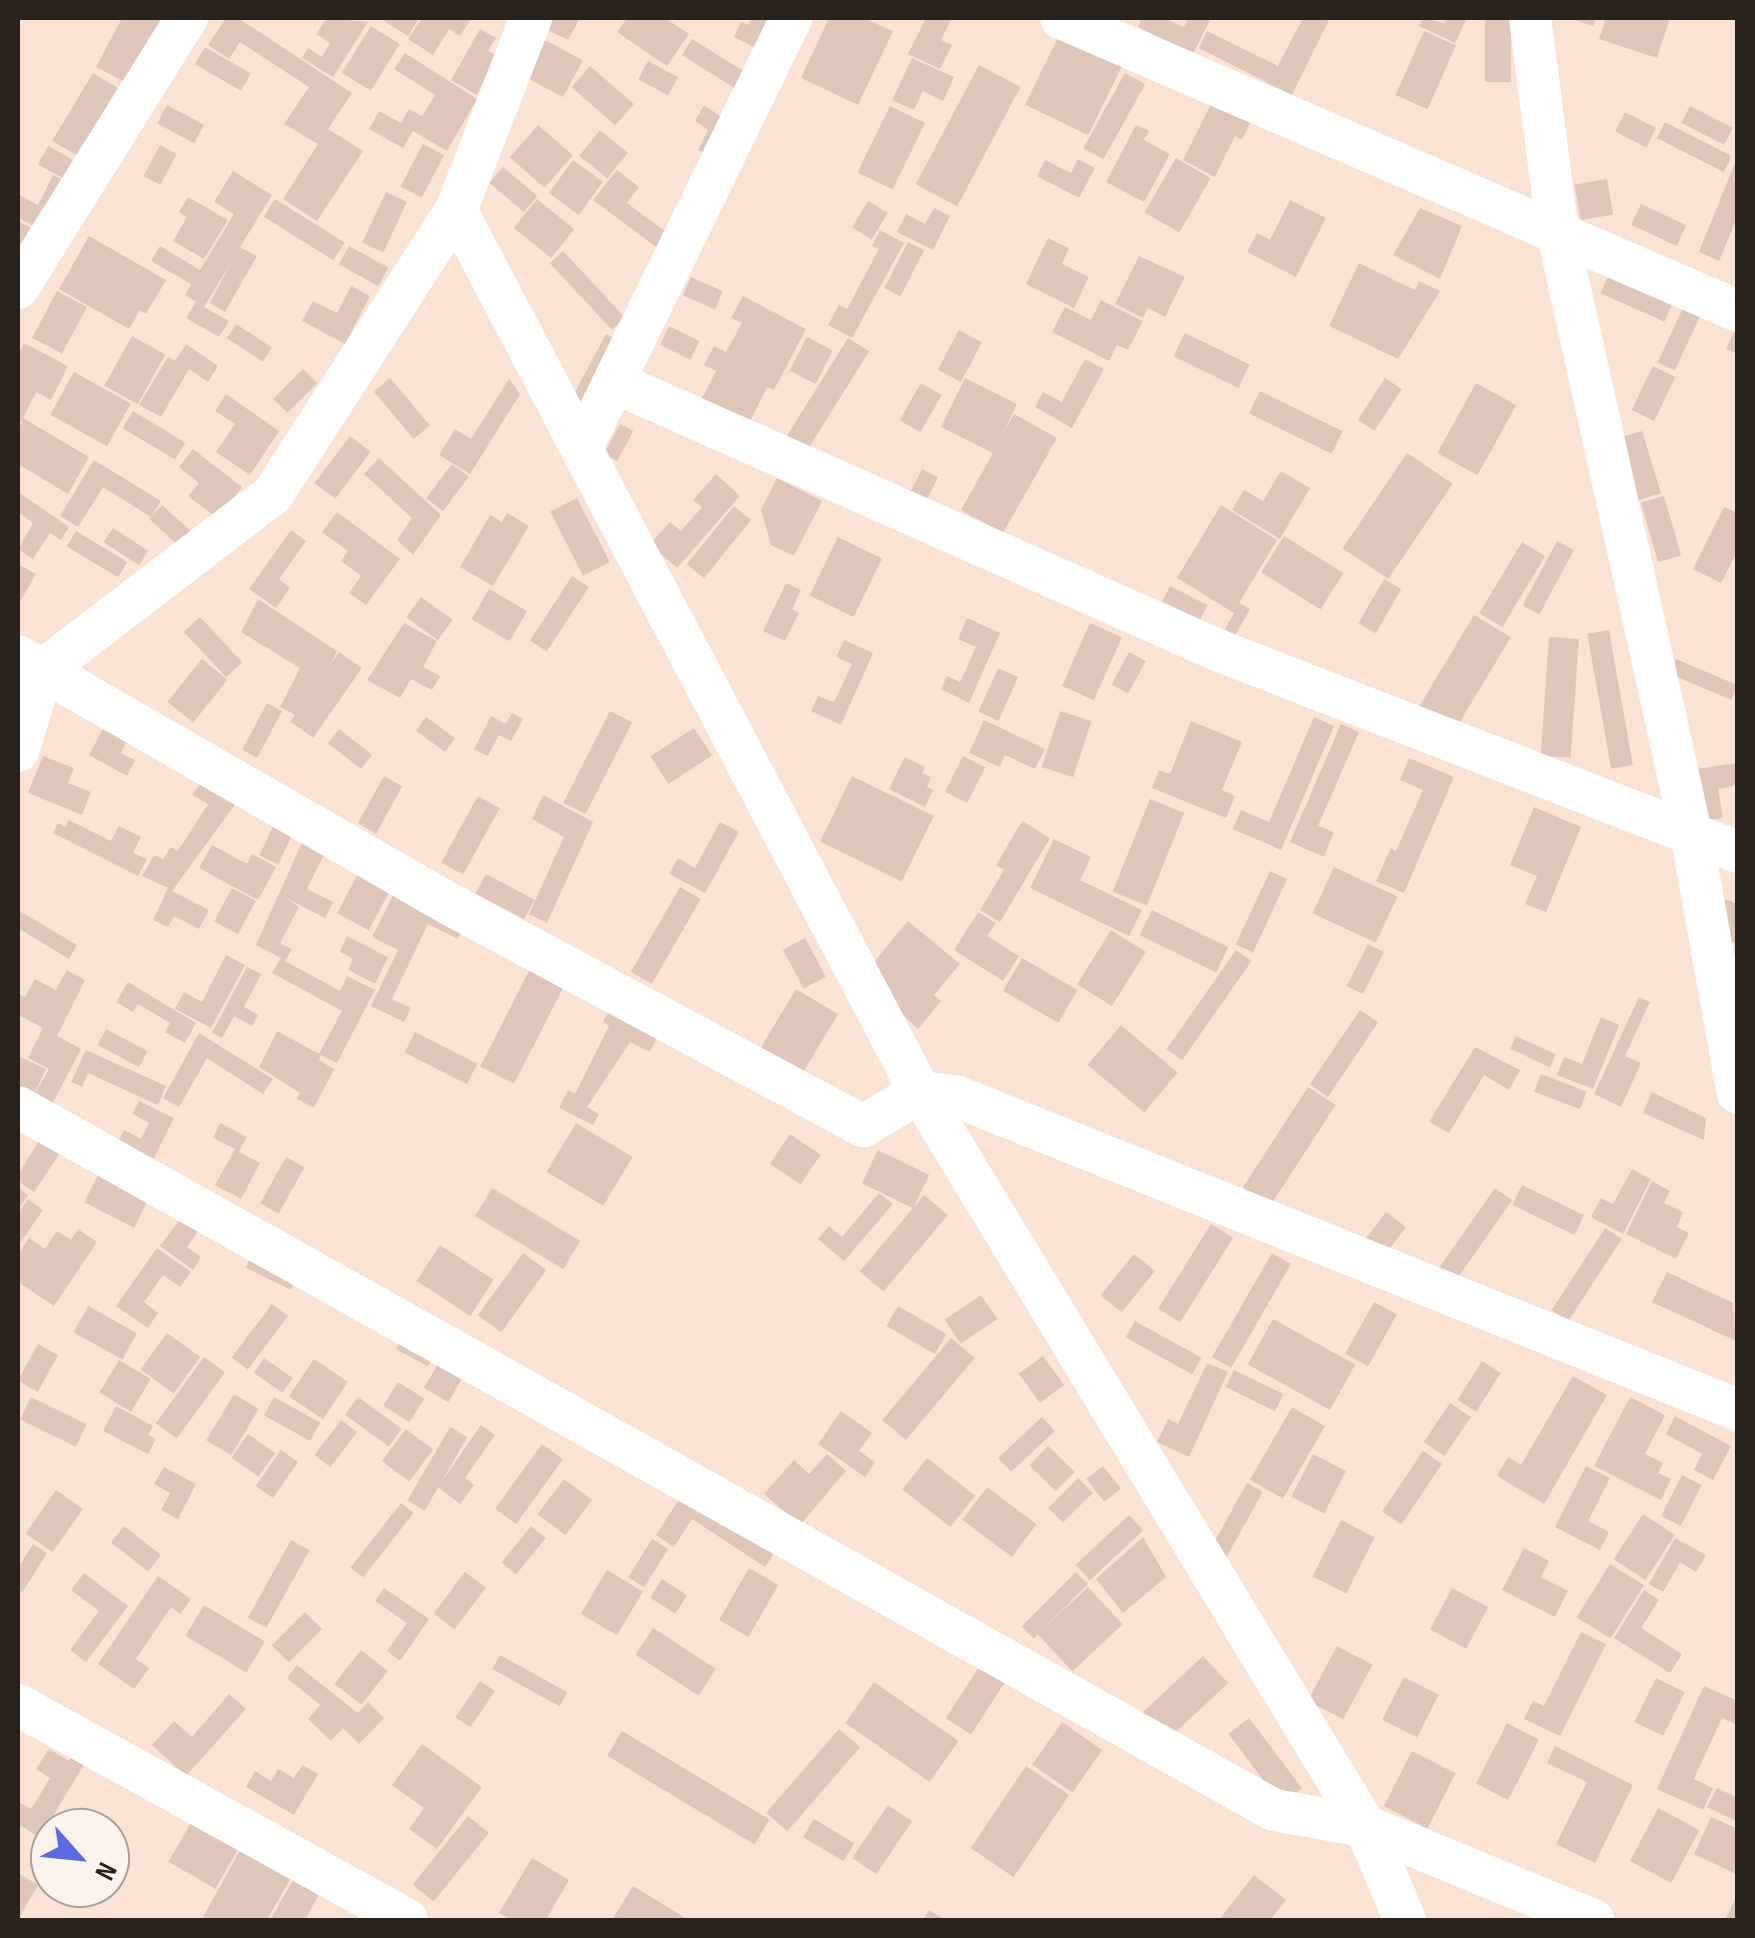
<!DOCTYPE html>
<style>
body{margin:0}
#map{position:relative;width:1755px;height:1938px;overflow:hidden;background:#fbe3d4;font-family:"Sofia Sans Condensed",sans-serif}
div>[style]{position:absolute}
.building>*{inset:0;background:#dec6b9;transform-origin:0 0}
.street>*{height:42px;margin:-21px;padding:0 21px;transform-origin:21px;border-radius:21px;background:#fff}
span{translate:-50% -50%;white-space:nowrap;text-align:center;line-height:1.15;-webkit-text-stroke:10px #fdf3ed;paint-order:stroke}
.frame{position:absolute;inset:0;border:20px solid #29211b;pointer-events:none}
.north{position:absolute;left:30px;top:1808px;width:100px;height:100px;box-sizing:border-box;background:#fdf3ed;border:2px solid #a89f99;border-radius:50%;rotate:117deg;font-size:28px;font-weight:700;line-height:40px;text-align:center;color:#29211b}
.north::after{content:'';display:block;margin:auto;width:35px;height:45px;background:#5a6ce3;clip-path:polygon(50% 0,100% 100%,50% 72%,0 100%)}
</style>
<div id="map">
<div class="building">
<i style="clip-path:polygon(122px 18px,164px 20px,130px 85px,96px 67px)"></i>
<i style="clip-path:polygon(226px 18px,238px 18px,352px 93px,328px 129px,363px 151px,317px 221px,283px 199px,318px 144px,284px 124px,309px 87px,240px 42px,229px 59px,208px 45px)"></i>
<i style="clip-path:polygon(327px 18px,368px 22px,333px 77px,302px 58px,308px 48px,322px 57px,330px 43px,316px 34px)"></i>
<i style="clip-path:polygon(379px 18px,419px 18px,408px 36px)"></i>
<i style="clip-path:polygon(422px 18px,468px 18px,471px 19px,460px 36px,449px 29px,433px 55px,408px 39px)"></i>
<i style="clip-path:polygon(549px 18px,580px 18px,568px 40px,544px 28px)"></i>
<i style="clip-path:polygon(627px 18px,665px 18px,689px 34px,667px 66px,617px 32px)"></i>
<i style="clip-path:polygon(752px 18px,772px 18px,757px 49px,734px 37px,741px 22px,748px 25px)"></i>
<i style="clip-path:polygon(829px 18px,863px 18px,893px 31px,858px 105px,801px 78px)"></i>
<i style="clip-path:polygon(926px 18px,952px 18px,941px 40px,952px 45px,940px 69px,908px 54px)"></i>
<i style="clip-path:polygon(1142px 18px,1164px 18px,1184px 27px,1188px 18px,1211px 18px,1193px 54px,1138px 27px)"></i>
<i style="clip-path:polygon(1303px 18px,1330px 18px,1292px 95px,1199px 48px,1207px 31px,1278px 66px)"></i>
<i style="clip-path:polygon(1423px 18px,1444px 23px,1447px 18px,1467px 18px,1455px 43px,1419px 26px)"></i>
<i style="left:1485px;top:18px;width:26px;height:64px"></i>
<i style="clip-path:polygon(1568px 18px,1596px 18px,1593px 26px)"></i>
<i style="clip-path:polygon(1606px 18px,1670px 18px,1657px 58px,1599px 39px)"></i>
<i style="left:371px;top:26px;width:34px;height:55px;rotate:32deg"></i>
<i style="clip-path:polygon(480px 29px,496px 38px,488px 51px,495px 55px,477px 95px,451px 80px)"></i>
<i style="left:1062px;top:29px;width:70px;height:84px;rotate:26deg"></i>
<i style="left:1424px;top:31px;width:35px;height:70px;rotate:24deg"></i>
<i style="left:543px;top:39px;width:45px;height:42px;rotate:28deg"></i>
<i style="left:692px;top:39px;width:71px;height:19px;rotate:32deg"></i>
<i style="left:205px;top:47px;width:53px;height:20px;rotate:30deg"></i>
<i style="clip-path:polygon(405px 53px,477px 99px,447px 151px,413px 131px,403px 148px,369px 129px,379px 111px,401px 123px,409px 109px,422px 116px,435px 95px,394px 69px)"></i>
<i style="clip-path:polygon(912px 58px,954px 77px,943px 101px,923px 91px,914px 110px,892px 100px)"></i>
<i style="left:648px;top:61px;width:34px;height:21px;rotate:28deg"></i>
<i style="left:979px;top:65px;width:47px;height:135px;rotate:28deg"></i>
<i style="left:590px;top:66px;width:58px;height:28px;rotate:41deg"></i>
<i style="left:93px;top:73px;width:42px;height:79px;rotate:31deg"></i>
<i style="left:1125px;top:73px;width:23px;height:86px;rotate:29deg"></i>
<i style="clip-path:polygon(1212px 102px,1251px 121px,1242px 140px,1235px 136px,1215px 177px,1183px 160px)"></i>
<i style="left:167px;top:105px;width:42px;height:21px;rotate:28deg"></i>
<i style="clip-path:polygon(704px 105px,730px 123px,713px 157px,698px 150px,708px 130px,695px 121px)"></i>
<i style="left:890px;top:106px;width:39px;height:74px;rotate:26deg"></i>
<i style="left:1690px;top:106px;width:48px;height:19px;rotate:27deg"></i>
<i style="left:1625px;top:112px;width:35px;height:22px;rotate:27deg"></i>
<i style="left:1665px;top:122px;width:75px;height:18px;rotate:27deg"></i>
<i style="left:538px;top:125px;width:46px;height:43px;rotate:41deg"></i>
<i style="clip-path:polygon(1136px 125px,1149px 131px,1144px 140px,1170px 154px,1144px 202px,1106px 182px)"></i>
<i style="left:600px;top:130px;width:36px;height:33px;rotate:39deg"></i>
<i style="left:423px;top:144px;width:24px;height:48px;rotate:28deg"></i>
<i style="left:160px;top:145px;width:19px;height:35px;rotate:28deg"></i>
<i style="left:48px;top:146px;width:41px;height:21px;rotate:29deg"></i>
<i style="left:1176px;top:158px;width:40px;height:63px;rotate:30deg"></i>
<i style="clip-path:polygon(1737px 158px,1738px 216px,1719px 261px,1699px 252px)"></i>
<i style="clip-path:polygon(1078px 159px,1095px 168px,1079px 198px,1037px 176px,1045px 160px,1071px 173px)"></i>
<i style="left:573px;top:160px;width:37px;height:41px;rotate:36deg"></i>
<i style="left:503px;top:167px;width:45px;height:21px;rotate:40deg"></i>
<i style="clip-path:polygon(617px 170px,639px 187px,627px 203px,677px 240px,667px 255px,593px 200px)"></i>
<i style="clip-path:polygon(233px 171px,272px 195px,240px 247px,257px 256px,225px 312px,210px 303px,230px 264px,204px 307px,229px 321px,219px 337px,186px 318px,196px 302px,185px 295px,191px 284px,151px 261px,160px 246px,200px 270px,234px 214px,214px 202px)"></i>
<i style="clip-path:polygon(53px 175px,73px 185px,48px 233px,18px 218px,18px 194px,38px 205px)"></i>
<i style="left:1607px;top:179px;width:36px;height:33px;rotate:80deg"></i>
<i style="left:386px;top:192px;width:23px;height:56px;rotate:25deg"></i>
<i style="clip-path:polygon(188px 197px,228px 220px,204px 259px,173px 241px,187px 217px,179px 212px)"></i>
<i style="left:275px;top:199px;width:82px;height:21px;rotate:32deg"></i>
<i style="left:537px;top:199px;width:48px;height:37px;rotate:39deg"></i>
<i style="clip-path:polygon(1290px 200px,1326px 218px,1296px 277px,1247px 252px,1257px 233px,1270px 240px)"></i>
<i style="left:868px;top:201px;width:23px;height:31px;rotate:31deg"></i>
<i style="left:1641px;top:204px;width:50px;height:23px;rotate:25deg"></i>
<i style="clip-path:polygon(934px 208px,950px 216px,933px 250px,897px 232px,906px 214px,925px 224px)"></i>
<i style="clip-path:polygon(1420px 208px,1462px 226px,1440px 279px,1393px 255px)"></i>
<i style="clip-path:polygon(18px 221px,34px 230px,18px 260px)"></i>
<i style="clip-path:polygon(880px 230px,904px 243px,852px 338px,828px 325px,839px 305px,847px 309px,879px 249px,872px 246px)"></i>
<i style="clip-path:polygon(89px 236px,166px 280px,146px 314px,140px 310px,129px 329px,59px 289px)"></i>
<i style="clip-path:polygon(1048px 238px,1069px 248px,1062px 264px,1089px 277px,1074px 308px,1026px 284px)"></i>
<i style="left:908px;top:242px;width:18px;height:52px;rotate:27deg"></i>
<i style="left:349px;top:246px;width:45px;height:21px;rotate:29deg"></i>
<i style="left:563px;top:251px;width:91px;height:18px;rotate:47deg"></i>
<i style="clip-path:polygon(1139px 256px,1185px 277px,1165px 317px,1148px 308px,1143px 318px,1115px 304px)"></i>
<i style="clip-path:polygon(1359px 263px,1415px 290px,1419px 281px,1440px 291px,1398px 359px,1329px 326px)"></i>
<i style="left:1609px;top:274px;width:70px;height:21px;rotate:24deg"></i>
<i style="left:691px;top:277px;width:35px;height:20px;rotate:24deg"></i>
<i style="clip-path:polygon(351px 286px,370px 296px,345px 344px,302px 321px,313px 301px,337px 313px)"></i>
<i style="left:57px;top:291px;width:34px;height:53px;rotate:28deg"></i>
<i style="clip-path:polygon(743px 296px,806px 329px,774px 390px,767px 387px,747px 427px,700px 402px,716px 371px,704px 365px,714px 346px,726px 352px,742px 323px,731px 318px)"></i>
<i style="clip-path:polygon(1101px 300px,1143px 321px,1128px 350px,1117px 345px,1109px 361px,1052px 332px,1065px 307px,1091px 320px)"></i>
<i style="left:1683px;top:308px;width:19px;height:60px;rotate:25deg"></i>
<i style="left:236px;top:324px;width:43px;height:17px;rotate:33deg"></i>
<i style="clip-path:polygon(1738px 324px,1738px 354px,1726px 349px)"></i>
<i style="left:669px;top:326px;width:34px;height:21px;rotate:26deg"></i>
<i style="left:959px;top:330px;width:26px;height:45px;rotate:28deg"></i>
<i style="left:1185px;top:333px;width:72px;height:26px;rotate:26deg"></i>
<i style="left:606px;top:334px;width:21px;height:73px;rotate:28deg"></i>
<i style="left:132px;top:336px;width:38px;height:57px;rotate:29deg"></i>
<i style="left:807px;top:337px;width:29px;height:38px;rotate:27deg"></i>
<i style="left:848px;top:338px;width:25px;height:123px;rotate:32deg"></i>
<i style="clip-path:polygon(24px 343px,68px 366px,51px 400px,36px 392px,23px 418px,89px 457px,68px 494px,18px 464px,18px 430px,22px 422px,18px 420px,18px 355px)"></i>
<i style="clip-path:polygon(186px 344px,218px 366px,208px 382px,189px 369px,161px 417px,139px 405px,168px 357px,175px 361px)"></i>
<i style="clip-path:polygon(1085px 359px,1104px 369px,1072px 428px,1035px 407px,1043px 392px,1062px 402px)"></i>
<i style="left:1653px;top:366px;width:25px;height:49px;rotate:26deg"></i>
<i style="left:303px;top:369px;width:20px;height:42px;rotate:45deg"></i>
<i style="left:74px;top:372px;width:65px;height:49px;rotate:29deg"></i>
<i style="left:390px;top:378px;width:62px;height:21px;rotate:50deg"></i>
<i style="clip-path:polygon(965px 378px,1017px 404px,1001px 437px,1014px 414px,1057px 438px,1003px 533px,961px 510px,993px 453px,941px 427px)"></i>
<i style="left:1385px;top:378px;width:20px;height:50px;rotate:33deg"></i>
<i style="clip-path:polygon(509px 379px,520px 394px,470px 474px,439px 455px,455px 429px,471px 439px)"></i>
<i style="left:921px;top:383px;width:24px;height:43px;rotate:30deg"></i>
<i style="left:1476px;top:383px;width:46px;height:80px;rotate:29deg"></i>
<i style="left:1260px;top:391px;width:92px;height:25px;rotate:26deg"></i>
<i style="clip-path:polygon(226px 394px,279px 431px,250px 475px,216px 452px,235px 424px,215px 411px)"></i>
<i style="left:133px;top:411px;width:61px;height:20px;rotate:31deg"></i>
<i style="left:620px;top:424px;width:15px;height:34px;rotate:28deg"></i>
<i style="left:1642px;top:431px;width:65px;height:24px;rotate:73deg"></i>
<i style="left:350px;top:436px;width:26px;height:59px;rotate:37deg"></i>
<i style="clip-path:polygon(193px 449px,242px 487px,218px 519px,188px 496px,199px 483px,179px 467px)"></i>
<i style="left:1407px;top:453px;width:55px;height:115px;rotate:34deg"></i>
<i style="clip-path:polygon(379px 458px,441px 515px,413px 555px,397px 540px,412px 518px,364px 474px)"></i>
<i style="clip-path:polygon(94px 460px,161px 501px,151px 517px,103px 487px,78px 527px,60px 516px)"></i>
<i style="left:452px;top:464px;width:21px;height:43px;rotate:37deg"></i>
<i style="left:922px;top:469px;width:18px;height:36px;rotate:27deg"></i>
<i style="clip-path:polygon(1281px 471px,1310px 488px,1280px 539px,1232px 510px,1244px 490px,1263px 501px)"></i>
<i style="clip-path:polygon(716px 474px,740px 496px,677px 568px,650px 544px,670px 522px,681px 531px,702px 507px,693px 500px)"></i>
<i style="clip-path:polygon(777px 478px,822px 501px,794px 556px,771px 545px,761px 510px)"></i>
<i style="clip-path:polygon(18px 492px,69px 527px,61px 540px,50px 533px,33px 559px,18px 549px,33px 523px,18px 512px)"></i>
<i style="left:1664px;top:496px;width:62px;height:24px;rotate:74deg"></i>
<i style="left:577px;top:498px;width:72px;height:30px;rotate:63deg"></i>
<i style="left:162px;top:505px;width:38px;height:19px;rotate:42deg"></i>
<i style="clip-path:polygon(1221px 505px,1277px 540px,1239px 603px,1250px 609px,1235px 635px,1225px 629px,1234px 613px,1177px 578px)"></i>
<i style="left:734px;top:506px;width:22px;height:75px;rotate:39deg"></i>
<i style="clip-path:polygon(1724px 507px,1738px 513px,1738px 550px,1721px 583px,1693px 569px)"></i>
<i style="clip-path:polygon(337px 512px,400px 559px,366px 605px,349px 593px,361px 576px,341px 561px,348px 551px,322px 532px)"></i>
<i style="clip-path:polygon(507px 513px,529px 526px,493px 586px,460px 567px,490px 515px,502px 522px)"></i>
<i style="left:113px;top:528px;width:42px;height:17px;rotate:33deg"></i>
<i style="clip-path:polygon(291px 530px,306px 541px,279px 579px,290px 588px,276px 608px,249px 589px)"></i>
<i style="left:76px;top:531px;width:60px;height:18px;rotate:31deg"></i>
<i style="left:1284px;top:536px;width:70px;height:43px;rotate:32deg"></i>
<i style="left:838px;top:537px;width:49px;height:65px;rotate:26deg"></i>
<i style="left:1557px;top:541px;width:19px;height:73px;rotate:28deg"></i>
<i style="left:1522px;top:542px;width:27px;height:83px;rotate:31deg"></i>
<i style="clip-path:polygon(18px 564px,36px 574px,20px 602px,18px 601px)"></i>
<i style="left:572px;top:576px;width:20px;height:77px;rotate:33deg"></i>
<i style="left:1384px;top:579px;width:20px;height:51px;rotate:30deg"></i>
<i style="clip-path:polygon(786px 583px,801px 590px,792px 609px,799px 613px,785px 641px,763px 631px)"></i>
<i style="left:1170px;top:586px;width:42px;height:17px;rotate:27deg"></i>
<i style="left:489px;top:589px;width:44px;height:35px;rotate:30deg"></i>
<i style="left:421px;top:597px;width:39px;height:25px;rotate:36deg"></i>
<i style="clip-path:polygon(258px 599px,337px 651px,303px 719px,280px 707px,300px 668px,241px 632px)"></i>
<i style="left:1474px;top:615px;width:43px;height:109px;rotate:31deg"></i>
<i style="left:200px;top:617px;width:62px;height:22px;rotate:47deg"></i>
<i style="clip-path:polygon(967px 618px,1000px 633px,969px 703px,941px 689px,947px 676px,960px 682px,976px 647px,958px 639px)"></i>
<i style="clip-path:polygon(404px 623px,437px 641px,423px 667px,440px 676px,432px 690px,411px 679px,400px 698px,367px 680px)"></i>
<i style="left:1090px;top:623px;width:35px;height:69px;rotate:24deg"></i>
<i style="left:1609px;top:630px;width:137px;height:22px;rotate:80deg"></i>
<i style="left:1549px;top:637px;width:30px;height:119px;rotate:4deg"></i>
<i style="clip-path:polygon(844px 640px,873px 653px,841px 725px,811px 711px,818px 696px,834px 702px,852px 664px,836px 657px)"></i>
<i style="left:339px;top:652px;width:28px;height:85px;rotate:35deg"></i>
<i style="left:1129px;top:652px;width:19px;height:37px;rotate:28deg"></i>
<i style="left:202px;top:659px;width:33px;height:55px;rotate:39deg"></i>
<i style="left:1676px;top:659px;width:67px;height:16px;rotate:23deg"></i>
<i style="left:998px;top:668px;width:22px;height:48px;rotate:24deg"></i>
<i style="left:267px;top:703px;width:17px;height:53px;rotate:28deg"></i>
<i style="left:610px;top:711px;width:25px;height:103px;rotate:27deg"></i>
<i style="left:1060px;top:711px;width:33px;height:59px;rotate:18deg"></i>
<i style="clip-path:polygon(512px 713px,523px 719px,511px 741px,499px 735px,488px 756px,474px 749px,491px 716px,506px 724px)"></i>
<i style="left:426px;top:717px;width:36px;height:17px;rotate:36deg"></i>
<i style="clip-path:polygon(1314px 717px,1334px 726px,1281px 850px,1233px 829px,1241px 810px,1269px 822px)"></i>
<i style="clip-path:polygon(984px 720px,1045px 749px,1035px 769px,1005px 755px,1000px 767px,969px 753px)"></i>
<i style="clip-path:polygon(1191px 721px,1242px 742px,1222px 790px,1235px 796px,1226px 818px,1152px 788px,1159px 770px,1170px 774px)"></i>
<i style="clip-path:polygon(106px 723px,129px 736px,121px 753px,135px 760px,127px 776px,89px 755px)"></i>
<i style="clip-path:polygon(1341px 724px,1359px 732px,1318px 826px,1334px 832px,1324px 857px,1290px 842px)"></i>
<i style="left:694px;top:728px;width:33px;height:52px;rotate:57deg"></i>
<i style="left:339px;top:729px;width:42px;height:18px;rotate:38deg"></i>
<i style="clip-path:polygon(43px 756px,74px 768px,68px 783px,91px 792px,82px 815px,28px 793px)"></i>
<i style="left:963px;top:756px;width:25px;height:40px;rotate:27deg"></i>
<i style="clip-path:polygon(905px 757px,925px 767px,922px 773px,931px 777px,927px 787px,933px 790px,925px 807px,889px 789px)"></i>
<i style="clip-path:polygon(1409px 758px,1454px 777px,1404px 893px,1376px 881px,1391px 848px,1396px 851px,1423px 790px,1400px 780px)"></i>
<i style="clip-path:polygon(1738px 763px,1738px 785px,1718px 789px,1723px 818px,1704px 821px,1696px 769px)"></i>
<i style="left:384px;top:776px;width:21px;height:54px;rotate:29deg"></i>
<i style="left:852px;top:776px;width:91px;height:73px;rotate:26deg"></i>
<i style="clip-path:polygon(204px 778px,239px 799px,172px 891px,209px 910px,199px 929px,174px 916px,168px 927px,153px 920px,168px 888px,142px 876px,154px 855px,163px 859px,171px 847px,178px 851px,208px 804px,192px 795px)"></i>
<i style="clip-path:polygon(543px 795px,593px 822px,547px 923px,529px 914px,564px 837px,532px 819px)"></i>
<i style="left:478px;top:796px;width:25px;height:76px;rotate:29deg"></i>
<i style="left:1150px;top:799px;width:37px;height:100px;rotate:22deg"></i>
<i style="clip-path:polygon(1534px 807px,1581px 827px,1546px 912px,1525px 904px,1537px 876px,1510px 865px)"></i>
<i style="clip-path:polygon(69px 820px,111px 841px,119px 826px,141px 837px,133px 853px,147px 859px,138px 876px,53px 833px,58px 823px,65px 827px)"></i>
<i style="clip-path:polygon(1022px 821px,1050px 838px,1000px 922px,980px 910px,1004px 870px,996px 865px)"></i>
<i style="left:275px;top:822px;width:21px;height:37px;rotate:25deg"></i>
<i style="clip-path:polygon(720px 822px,739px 832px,705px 893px,669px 874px,678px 858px,695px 868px)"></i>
<i style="clip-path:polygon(304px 838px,327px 849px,307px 889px,333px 902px,325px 918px,286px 898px,299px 907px,280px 943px,292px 949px,285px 961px,340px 991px,347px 976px,375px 990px,337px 1063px,319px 1054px,342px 1011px,272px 973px,281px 958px,256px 945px)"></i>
<i style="clip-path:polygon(1054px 839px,1091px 857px,1080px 880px,1142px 910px,1129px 936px,1030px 888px)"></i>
<i style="clip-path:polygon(212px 845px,247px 864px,252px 854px,276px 867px,258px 900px,199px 868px)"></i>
<i style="left:1334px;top:867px;width:70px;height:51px;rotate:25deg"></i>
<i style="left:360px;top:870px;width:36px;height:49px;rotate:28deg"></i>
<i style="left:1270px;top:871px;width:19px;height:81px;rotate:25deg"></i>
<i style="left:486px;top:874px;width:55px;height:22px;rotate:28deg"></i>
<i style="left:680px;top:887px;width:24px;height:98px;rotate:30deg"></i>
<i style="left:232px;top:888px;width:27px;height:38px;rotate:28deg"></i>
<i style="clip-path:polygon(396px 889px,465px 924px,458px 939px,428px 924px,392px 999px,411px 1008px,404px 1022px,371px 1006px,398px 950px,372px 937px)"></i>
<i style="clip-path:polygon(1724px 899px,1738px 904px,1738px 944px,1712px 935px)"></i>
<i style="clip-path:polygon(18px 910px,77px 945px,69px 959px,18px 928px)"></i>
<i style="left:1152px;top:910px;width:85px;height:28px;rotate:26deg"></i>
<i style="clip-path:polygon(978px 912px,996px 923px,987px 936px,1019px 956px,1003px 981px,954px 950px)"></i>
<i style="clip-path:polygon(908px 921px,960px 964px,934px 995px,941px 1001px,918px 1029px,894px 1006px,874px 962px)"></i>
<i style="left:1111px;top:930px;width:41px;height:64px;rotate:32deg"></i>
<i style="clip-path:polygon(347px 936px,388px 957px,375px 984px,348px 970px,353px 959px,340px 952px)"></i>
<i style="left:805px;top:938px;width:44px;height:25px;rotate:62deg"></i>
<i style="left:1368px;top:944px;width:18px;height:47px;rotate:27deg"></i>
<i style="left:1236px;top:950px;width:19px;height:121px;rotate:35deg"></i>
<i style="clip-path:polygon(226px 955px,245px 965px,211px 1028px,175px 1009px,184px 992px,202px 1002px)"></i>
<i style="left:1022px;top:958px;width:64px;height:38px;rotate:30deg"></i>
<i style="left:532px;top:965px;width:38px;height:114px;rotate:27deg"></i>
<i style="clip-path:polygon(247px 967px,261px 974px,244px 1007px,258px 1015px,252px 1026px,234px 1016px,222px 1038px,212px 1033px)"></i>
<i style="clip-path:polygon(67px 970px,85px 980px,57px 1036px,81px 1049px,52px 1104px,34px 1095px,49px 1069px,28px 1058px,43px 1028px,18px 1015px,18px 993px,25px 997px,35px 979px,56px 990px)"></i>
<i style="clip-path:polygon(128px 982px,196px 1023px,185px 1043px,165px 1032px,170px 1023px,138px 1004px,133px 1012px,116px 1002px)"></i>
<i style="left:796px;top:989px;width:49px;height:68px;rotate:31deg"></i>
<i style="clip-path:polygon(1639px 997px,1650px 1002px,1625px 1056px,1641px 1063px,1621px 1107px,1594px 1094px)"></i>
<i style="clip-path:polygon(612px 1006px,660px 1031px,650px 1052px,630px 1042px,587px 1107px,599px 1114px,593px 1125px,559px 1108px,568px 1090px,575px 1094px,609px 1026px,603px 1022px)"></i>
<i style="left:1360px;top:1010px;width:22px;height:90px;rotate:34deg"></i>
<i style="clip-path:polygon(1601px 1017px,1619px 1025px,1593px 1089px,1557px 1075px,1564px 1057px,1582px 1064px)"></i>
<i style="left:1121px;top:1025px;width:74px;height:52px;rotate:40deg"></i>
<i style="left:106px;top:1029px;width:47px;height:18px;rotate:28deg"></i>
<i style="clip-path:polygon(277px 1031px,321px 1055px,319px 1060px,334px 1069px,314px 1108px,297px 1099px,300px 1093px,259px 1067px)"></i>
<i style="left:415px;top:1032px;width:70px;height:23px;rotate:27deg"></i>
<i style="clip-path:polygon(199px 1033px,273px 1079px,263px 1094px,207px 1058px,179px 1107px,163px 1098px)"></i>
<i style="left:1516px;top:1036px;width:44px;height:14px;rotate:25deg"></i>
<i style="clip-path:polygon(1475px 1047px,1520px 1070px,1509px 1090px,1484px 1075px,1449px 1133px,1429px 1122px)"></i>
<i style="clip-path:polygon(86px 1050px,166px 1086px,158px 1105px,88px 1073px,82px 1087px,71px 1082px)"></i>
<i style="clip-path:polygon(18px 1056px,46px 1069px,32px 1098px,18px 1092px)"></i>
<i style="left:1541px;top:1074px;width:49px;height:19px;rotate:21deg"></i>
<i style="left:1308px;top:1087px;width:33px;height:120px;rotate:33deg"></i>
<i style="clip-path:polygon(1652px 1092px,1706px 1118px,1704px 1140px,1643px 1113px)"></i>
<i style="clip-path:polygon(139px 1101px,174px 1118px,151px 1164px,116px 1146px,124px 1130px,141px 1139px,149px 1123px,132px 1114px)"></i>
<i style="clip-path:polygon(220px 1123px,247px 1137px,239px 1152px,260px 1163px,241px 1199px,215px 1185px,235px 1149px,213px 1138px)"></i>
<i style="left:576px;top:1123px;width:66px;height:57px;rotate:31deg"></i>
<i style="left:790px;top:1134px;width:37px;height:36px;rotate:34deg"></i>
<i style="clip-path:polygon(42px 1136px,62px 1150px,34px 1192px,18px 1181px,18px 1175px)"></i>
<i style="left:878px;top:1150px;width:57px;height:37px;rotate:26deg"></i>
<i style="left:286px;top:1157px;width:21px;height:53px;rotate:29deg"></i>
<i style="clip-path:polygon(1632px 1169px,1651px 1179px,1623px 1234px,1591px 1217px,1601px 1198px,1613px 1204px)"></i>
<i style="left:100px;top:1171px;width:56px;height:35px;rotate:27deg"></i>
<i style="clip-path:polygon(1652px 1181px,1670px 1191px,1664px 1203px,1683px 1212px,1677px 1227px,1689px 1233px,1676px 1259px,1626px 1234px)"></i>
<i style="left:1522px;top:1185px;width:69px;height:22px;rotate:26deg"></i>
<i style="clip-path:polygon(18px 1187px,28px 1195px,18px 1210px)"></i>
<i style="left:492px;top:1188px;width:103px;height:33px;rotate:31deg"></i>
<i style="left:1495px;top:1188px;width:21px;height:101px;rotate:35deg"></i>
<i style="clip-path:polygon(879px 1193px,893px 1204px,844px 1261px,818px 1239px,829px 1226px,842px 1237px)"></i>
<i style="left:924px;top:1195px;width:31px;height:100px;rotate:40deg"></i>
<i style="clip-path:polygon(28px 1199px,43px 1210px,18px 1246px,18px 1213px)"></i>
<i style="clip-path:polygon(186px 1211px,203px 1224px,187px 1247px,201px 1257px,193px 1270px,160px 1246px)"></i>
<i style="left:1386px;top:1212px;width:25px;height:42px;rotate:37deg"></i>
<i style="left:1211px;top:1224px;width:26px;height:100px;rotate:32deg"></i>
<i style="left:1605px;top:1228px;width:20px;height:98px;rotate:33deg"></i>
<i style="clip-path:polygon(78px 1229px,97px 1242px,54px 1306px,18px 1282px,18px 1255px,29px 1238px,45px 1249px,57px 1231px,71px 1240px)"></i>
<i style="left:440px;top:1245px;width:64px;height:43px;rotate:33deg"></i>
<i style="clip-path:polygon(157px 1248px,191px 1272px,180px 1287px,163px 1275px,144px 1302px,158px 1313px,148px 1328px,116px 1306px)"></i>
<i style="left:255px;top:1249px;width:50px;height:21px;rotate:26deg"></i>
<i style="left:523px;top:1253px;width:29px;height:77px;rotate:36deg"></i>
<i style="left:1272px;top:1253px;width:22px;height:120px;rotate:30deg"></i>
<i style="left:1134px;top:1254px;width:27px;height:53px;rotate:39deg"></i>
<i style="clip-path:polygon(1667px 1272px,1733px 1303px,1736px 1341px,1652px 1302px)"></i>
<i style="left:981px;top:1295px;width:29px;height:44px;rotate:56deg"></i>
<i style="left:1374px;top:1302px;width:26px;height:59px;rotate:29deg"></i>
<i style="left:272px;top:1304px;width:20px;height:67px;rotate:37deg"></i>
<i style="left:88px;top:1306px;width:56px;height:30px;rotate:29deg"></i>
<i style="left:898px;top:1306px;width:56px;height:23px;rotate:30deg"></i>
<i style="left:1273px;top:1319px;width:94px;height:52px;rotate:29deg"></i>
<i style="left:1135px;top:1321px;width:76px;height:19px;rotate:29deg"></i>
<i style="left:407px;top:1329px;width:36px;height:23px;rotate:28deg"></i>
<i style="left:167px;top:1333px;width:41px;height:45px;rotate:36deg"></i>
<i style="left:951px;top:1338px;width:31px;height:107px;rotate:40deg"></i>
<i style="left:38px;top:1344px;width:23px;height:42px;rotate:29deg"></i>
<i style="left:446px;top:1350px;width:28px;height:44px;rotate:30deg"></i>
<i style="left:1043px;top:1356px;width:36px;height:30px;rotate:54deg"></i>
<i style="left:204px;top:1357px;width:26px;height:82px;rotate:36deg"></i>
<i style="left:264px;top:1358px;width:35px;height:18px;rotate:35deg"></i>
<i style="left:314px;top:1359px;width:41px;height:45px;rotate:34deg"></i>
<i style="left:119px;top:1360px;width:37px;height:38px;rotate:31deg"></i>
<i style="left:1482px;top:1361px;width:22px;height:46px;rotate:32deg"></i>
<i style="clip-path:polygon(1207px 1363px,1228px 1372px,1189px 1457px,1157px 1442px,1168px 1419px,1178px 1424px)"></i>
<i style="left:1234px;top:1370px;width:55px;height:19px;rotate:26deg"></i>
<i style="clip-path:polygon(1573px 1376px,1607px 1395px,1544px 1504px,1497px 1476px,1508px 1457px,1521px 1465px)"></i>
<i style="left:398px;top:1382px;width:31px;height:28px;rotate:32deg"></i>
<i style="left:234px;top:1394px;width:29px;height:54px;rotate:31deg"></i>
<i style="left:31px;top:1397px;width:62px;height:25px;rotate:26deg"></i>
<i style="left:274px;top:1397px;width:53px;height:21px;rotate:29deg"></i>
<i style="left:358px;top:1397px;width:54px;height:22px;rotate:36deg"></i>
<i style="clip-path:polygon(1630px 1397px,1665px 1415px,1645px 1454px,1663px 1463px,1658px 1473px,1671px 1479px,1661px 1500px,1594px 1466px)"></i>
<i style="left:1450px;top:1403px;width:25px;height:47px;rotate:34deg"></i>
<i style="clip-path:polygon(116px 1406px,153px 1426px,148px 1435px,156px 1439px,148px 1454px,103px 1431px)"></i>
<i style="left:1292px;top:1407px;width:38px;height:84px;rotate:30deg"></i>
<i style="clip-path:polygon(841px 1411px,872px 1433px,859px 1451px,875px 1462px,865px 1477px,818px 1444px)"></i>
<i style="clip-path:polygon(1675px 1416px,1731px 1446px,1713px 1480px,1694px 1470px,1702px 1454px,1666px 1434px)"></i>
<i style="left:1042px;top:1417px;width:19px;height:60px;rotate:47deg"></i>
<i style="left:341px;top:1420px;width:20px;height:44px;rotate:37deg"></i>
<i style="clip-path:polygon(481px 1425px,495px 1435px,465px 1478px,474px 1485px,460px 1504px,438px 1487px)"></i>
<i style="left:450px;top:1427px;width:20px;height:85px;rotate:30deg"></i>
<i style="left:406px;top:1429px;width:34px;height:40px;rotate:37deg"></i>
<i style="left:248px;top:1434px;width:33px;height:29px;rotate:35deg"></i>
<i style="left:542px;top:1444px;width:26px;height:80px;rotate:36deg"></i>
<i style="left:1048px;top:1446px;width:37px;height:27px;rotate:44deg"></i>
<i style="left:281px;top:1450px;width:21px;height:44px;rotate:35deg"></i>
<i style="left:1423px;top:1451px;width:23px;height:73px;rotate:34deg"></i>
<i style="clip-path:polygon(827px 1454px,846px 1471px,800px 1525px,764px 1494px,794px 1460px,809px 1474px)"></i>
<i style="left:1313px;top:1454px;width:37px;height:48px;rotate:27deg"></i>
<i style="left:927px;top:1458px;width:61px;height:40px;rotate:38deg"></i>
<i style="left:1103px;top:1466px;width:29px;height:21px;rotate:52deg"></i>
<i style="clip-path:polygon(1586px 1466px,1610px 1478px,1588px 1521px,1609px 1532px,1600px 1550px,1555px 1527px)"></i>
<i style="clip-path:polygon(164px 1467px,196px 1484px,178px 1519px,161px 1510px,170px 1493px,154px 1484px)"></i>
<i style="left:1682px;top:1475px;width:22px;height:46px;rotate:27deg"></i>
<i style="left:1078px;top:1478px;width:21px;height:42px;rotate:45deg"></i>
<i style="left:564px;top:1479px;width:35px;height:44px;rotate:37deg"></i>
<i style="left:1247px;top:1483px;width:18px;height:77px;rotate:29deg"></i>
<i style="clip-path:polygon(687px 1487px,778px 1547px,765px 1567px,692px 1519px,674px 1547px,656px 1535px)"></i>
<i style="left:987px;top:1487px;width:62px;height:41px;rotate:37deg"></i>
<i style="left:56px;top:1490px;width:33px;height:53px;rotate:35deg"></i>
<i style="left:401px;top:1503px;width:16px;height:82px;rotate:38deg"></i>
<i style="left:1643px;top:1514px;width:38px;height:54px;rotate:33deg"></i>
<i style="left:1129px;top:1515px;width:21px;height:73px;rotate:47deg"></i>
<i style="left:1341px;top:1520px;width:38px;height:63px;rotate:27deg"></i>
<i style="left:124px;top:1526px;width:47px;height:21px;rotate:38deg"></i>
<i style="left:531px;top:1526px;width:19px;height:47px;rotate:39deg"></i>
<i style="clip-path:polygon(1143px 1537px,1166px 1577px,1123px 1613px,1096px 1579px)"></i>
<i style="clip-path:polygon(1675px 1538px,1706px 1555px,1696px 1572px,1680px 1562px,1663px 1592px,1649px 1584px)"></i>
<i style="left:652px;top:1539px;width:19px;height:45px;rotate:32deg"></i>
<i style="left:291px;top:1540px;width:21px;height:89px;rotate:29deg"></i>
<i style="clip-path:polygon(33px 1544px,47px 1553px,22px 1593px,18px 1590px,18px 1568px)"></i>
<i style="clip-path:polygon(1524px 1548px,1549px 1561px,1541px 1577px,1568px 1591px,1555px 1617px,1502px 1590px)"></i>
<i style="left:1610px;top:1564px;width:40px;height:63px;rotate:32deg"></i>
<i style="left:749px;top:1568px;width:34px;height:60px;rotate:30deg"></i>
<i style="left:607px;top:1570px;width:42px;height:51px;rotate:31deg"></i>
<i style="left:465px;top:1572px;width:26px;height:52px;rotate:37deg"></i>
<i style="left:1076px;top:1572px;width:17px;height:77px;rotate:45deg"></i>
<i style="clip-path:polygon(84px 1573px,128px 1606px,86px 1662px,70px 1650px,99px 1611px,71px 1590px)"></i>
<i style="clip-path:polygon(158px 1576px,191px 1599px,180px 1614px,171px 1607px,136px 1659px,149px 1668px,134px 1689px,98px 1664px)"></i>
<i style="left:662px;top:1579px;width:30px;height:22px;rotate:33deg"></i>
<i style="left:1088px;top:1587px;width:51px;height:69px;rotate:47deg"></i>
<i style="clip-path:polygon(384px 1588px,429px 1619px,400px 1661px,387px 1651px,407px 1623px,375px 1601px)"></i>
<i style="left:1452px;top:1588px;width:41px;height:47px;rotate:28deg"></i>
<i style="clip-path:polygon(1644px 1590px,1659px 1600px,1641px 1628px,1682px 1654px,1670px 1673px,1614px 1638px)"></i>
<i style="left:204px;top:1605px;width:71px;height:36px;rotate:31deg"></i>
<i style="left:305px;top:1612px;width:24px;height:47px;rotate:45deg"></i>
<i style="left:653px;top:1628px;width:75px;height:32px;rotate:33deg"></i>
<i style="clip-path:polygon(1581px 1632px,1606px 1644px,1560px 1736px,1524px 1719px,1533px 1701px,1544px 1706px)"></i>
<i style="left:1337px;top:1646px;width:40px;height:62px;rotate:28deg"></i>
<i style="left:361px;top:1650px;width:34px;height:43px;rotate:38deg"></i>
<i style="left:500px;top:1655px;width:77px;height:16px;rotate:29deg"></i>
<i style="left:1203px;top:1656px;width:37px;height:86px;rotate:47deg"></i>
<i style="clip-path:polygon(297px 1665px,358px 1713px,368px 1702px,384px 1718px,359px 1744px,343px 1728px,331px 1741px,308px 1719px,320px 1705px,287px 1678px)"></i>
<i style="left:979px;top:1667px;width:30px;height:61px;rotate:33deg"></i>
<i style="left:1404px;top:1677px;width:39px;height:48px;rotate:27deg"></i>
<i style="left:1656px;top:1678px;width:32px;height:49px;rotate:26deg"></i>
<i style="left:480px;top:1681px;width:18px;height:44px;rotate:34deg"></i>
<i style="left:874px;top:1682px;width:103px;height:50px;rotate:35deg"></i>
<i style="clip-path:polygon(1704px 1686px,1738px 1701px,1738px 1725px,1722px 1718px,1694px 1779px,1713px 1788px,1703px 1810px,1657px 1789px)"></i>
<i style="clip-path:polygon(229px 1694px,246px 1709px,186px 1776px,152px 1745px,174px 1721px,192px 1737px)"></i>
<i style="left:1249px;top:1718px;width:88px;height:26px;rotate:53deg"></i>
<i style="left:1062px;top:1722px;width:49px;height:52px;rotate:35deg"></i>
<i style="left:1507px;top:1723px;width:36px;height:68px;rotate:27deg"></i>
<i style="left:839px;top:1729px;width:28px;height:111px;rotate:41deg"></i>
<i style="left:622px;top:1731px;width:172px;height:29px;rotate:31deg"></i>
<i style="clip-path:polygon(422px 1744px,482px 1787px,437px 1849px,409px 1829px,424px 1808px,392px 1785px)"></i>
<i style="clip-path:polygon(1555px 1746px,1633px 1785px,1595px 1863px,1556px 1844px,1587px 1782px,1547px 1763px)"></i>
<i style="clip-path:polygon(76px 1748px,89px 1756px,40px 1838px,18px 1824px,18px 1801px,31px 1809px,50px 1778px,36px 1769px,49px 1749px,69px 1761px)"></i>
<i style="left:1412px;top:1751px;width:49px;height:62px;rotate:27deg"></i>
<i style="clip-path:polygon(302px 1765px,318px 1774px,294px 1815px,246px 1787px,255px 1771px,271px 1781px,278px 1769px,294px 1778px)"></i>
<i style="left:1026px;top:1766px;width:52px;height:99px;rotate:34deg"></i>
<i style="clip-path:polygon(1717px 1788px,1738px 1798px,1738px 1822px,1707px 1807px)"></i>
<i style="left:888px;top:1805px;width:29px;height:64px;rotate:34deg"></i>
<i style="left:1658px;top:1808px;width:47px;height:60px;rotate:28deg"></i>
<i style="left:468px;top:1816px;width:27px;height:88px;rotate:39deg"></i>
<i style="clip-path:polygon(1711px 1817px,1738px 1829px,1738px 1875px,1694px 1854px)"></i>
<i style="left:814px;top:1819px;width:47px;height:21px;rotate:31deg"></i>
<i style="left:192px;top:1821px;width:54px;height:47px;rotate:30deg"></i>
<i style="clip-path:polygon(248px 1836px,299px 1864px,267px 1920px,209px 1920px,203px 1917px)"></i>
<i style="clip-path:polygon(532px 1858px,569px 1880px,546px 1920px,511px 1920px,499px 1913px)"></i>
<i style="clip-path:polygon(301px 1866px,327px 1880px,305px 1920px,270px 1920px)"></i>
<i style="clip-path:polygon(20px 1874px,38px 1885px,18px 1920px,18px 1878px)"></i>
<i style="clip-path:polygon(1254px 1875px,1286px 1900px,1270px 1920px,1219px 1920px)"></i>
<i style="clip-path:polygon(633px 1886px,684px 1917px,682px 1920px,612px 1920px)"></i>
<i style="clip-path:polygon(1738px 1893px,1738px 1920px,1725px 1920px)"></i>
<i style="clip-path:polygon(929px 1910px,945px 1920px,923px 1920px)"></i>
</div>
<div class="street">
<i style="left:531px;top:18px;width:206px;rotate:111.3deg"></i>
<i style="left:456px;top:210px;width:997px;rotate:62.25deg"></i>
<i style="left:920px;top:1092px;width:858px;rotate:58.77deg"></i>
<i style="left:1365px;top:1826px;width:102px;rotate:66.9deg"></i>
<i style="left:1061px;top:18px;width:738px;rotate:23.4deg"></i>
<i style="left:1530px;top:18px;width:219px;rotate:82.6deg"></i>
<i style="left:1558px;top:235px;width:613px;rotate:77.46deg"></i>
<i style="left:1691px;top:833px;width:264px;rotate:79.8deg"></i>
<i style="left:18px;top:288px;width:319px;rotate:-58deg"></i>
<i style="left:616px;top:383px;width:661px;rotate:23.93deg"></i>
<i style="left:1220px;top:651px;width:556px;rotate:21.21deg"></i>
<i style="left:583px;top:445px;width:475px;rotate:-64deg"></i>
<i style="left:18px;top:656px;width:499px;rotate:29.9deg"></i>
<i style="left:451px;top:905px;width:468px;rotate:28.2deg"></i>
<i style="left:863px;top:1126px;width:66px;rotate:-30.8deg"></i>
<i style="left:920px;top:1092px;width:38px;rotate:7deg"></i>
<i style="left:958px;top:1097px;width:840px;rotate:21.86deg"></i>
<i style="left:18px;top:751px;width:85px;rotate:-72.8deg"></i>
<i style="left:43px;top:670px;width:290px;rotate:-37.4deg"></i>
<i style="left:273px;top:494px;width:338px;rotate:-57.2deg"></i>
<i style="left:18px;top:1107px;width:1439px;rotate:29.24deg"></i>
<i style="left:1274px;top:1810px;width:92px;rotate:10deg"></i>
<i style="left:1365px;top:1826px;width:247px;rotate:22.4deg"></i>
<i style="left:18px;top:1705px;width:444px;rotate:28.9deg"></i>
</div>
<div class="frame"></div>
<div class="north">N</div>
</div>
